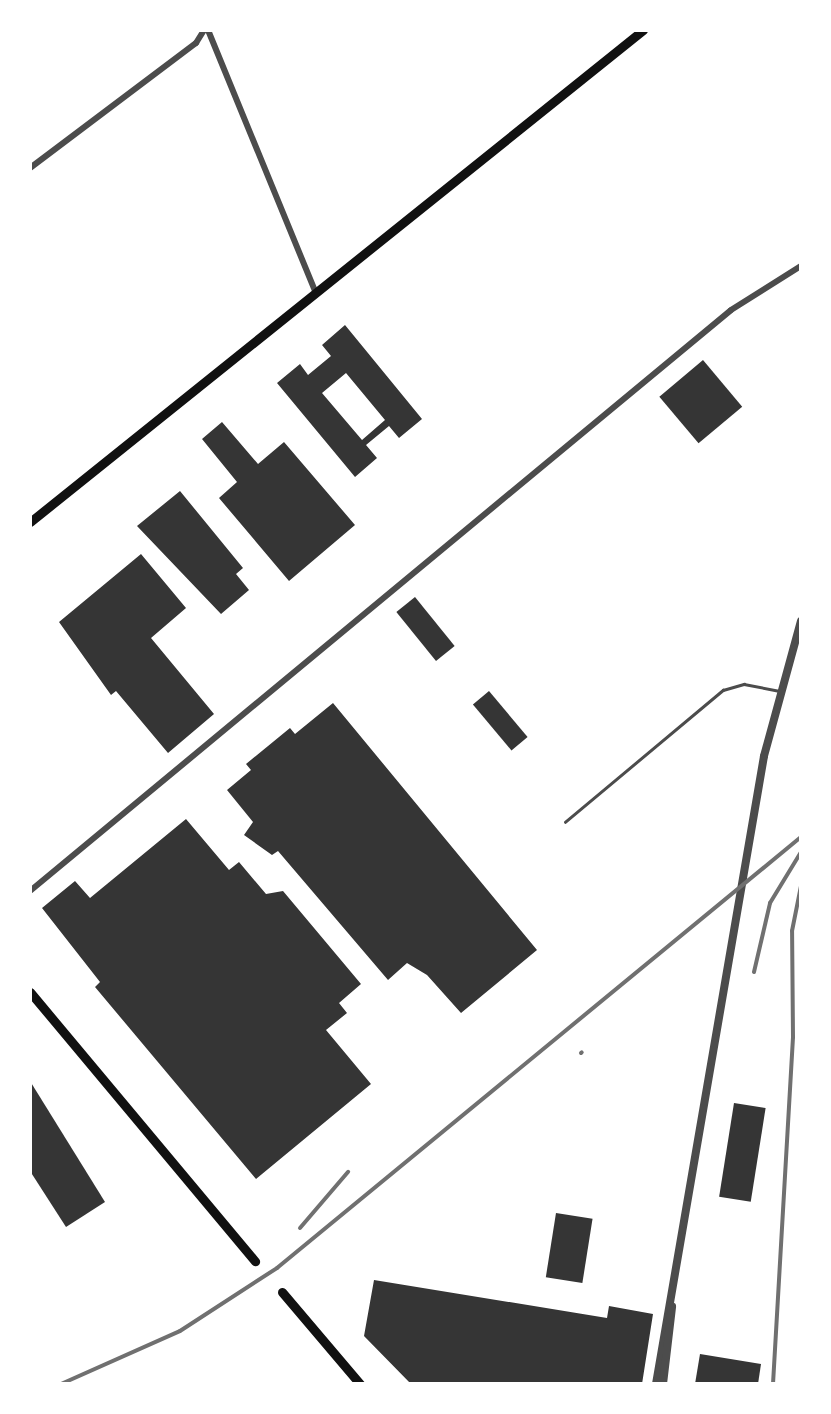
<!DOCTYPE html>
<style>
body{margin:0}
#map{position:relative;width:831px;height:1414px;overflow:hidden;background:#fff;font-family:"Titillium Web",sans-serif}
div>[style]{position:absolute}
.building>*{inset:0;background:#353535;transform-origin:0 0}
.service>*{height:2.5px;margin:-1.25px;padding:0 1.25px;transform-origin:1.25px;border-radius:1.25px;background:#4c4c4c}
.minor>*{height:6px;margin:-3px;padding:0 3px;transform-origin:3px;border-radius:3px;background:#4c4c4c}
.tertiary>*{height:8px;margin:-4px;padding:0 4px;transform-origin:4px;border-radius:4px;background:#4c4c4c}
.secondary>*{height:9px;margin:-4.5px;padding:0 4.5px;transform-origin:4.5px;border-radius:4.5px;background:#111}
.rail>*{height:4px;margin:-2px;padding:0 2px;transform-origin:2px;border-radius:2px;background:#707070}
span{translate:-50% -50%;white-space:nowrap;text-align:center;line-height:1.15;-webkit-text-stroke:8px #fff;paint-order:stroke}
.frame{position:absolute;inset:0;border:32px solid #fff;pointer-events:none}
</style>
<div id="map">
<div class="building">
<i style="clip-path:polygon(evenodd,345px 325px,422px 419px,399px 438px,389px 426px,366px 445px,377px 458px,355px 477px,277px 383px,300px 364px,308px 375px,331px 356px,322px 345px,345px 325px,346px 373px,385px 420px,362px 440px,322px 393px,346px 373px)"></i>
<i style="left:703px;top:360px;width:61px;height:57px;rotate:50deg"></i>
<i style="clip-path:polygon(222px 422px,258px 464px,284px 442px,355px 525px,289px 581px,219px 498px,237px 482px,202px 439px)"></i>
<i style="clip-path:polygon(180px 491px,243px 568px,236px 574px,249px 590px,221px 614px,137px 526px)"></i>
<i style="clip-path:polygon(141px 554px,186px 608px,151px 638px,214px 714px,168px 753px,116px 691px,111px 695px,59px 622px)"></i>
<i style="left:415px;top:597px;width:63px;height:24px;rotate:51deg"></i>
<i style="left:489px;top:691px;width:60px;height:21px;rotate:50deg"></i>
<i style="clip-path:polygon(333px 703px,537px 950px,461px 1013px,427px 975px,407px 963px,388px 980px,278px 851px,272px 855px,244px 835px,253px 822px,227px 790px,251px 770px,246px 764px,290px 728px,295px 734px)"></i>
<i style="clip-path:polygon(186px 819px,229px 870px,239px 862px,266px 894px,283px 891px,361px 984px,339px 1003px,347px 1013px,326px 1030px,371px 1084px,256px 1179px,95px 987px,100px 982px,42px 908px,75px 881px,90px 898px)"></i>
<i style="clip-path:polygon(30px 1081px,105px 1202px,66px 1227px,30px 1171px)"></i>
<i style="left:734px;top:1103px;width:32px;height:95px;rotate:9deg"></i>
<i style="left:556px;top:1213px;width:37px;height:65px;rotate:9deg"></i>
<i style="clip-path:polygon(374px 1280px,607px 1318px,609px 1306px,653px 1314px,642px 1384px,411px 1384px,364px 1336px)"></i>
<i style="clip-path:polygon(700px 1354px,761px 1364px,758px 1384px,695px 1384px)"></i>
</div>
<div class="service">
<i style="left:565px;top:822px;width:206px;rotate:-39.9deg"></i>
<i style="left:723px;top:690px;width:22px;rotate:-16deg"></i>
<i style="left:744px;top:684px;width:36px;rotate:11deg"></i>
</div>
<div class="minor">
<i style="left:208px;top:30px;width:282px;rotate:67.7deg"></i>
<i style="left:30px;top:168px;width:208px;rotate:-37deg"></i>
<i style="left:196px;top:43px;width:15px;rotate:-58deg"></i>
<i style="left:30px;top:891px;width:910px;rotate:-39.65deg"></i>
<i style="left:731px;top:310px;width:83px;rotate:-32.2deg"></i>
</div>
<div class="tertiary">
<i style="left:656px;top:1384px;width:637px;rotate:-80.24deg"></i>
<i style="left:764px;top:756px;width:140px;rotate:-74.7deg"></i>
<i style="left:663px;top:1384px;width:78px;rotate:-83.3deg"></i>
</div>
<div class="secondary">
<i style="left:30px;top:522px;width:786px;rotate:-38.75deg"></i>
<i style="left:30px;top:992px;width:351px;rotate:50.1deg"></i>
<i style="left:282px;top:1292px;width:121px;rotate:49.7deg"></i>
</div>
<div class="rail">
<i style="left:754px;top:972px;width:71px;rotate:-76.9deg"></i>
<i style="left:770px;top:903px;width:60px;rotate:-58.7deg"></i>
<i style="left:581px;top:1053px;width:1px;rotate:-45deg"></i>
<i style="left:300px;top:1228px;width:74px;rotate:-49.4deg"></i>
<i style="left:61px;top:1384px;width:130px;rotate:-24deg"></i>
<i style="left:180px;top:1331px;width:116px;rotate:-33deg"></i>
<i style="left:277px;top:1268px;width:678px;rotate:-39.44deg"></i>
<i style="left:773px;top:1384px;width:348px;rotate:-86.7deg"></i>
<i style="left:793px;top:1037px;width:106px;rotate:-90.5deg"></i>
<i style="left:792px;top:931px;width:46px;rotate:-78.7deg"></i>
</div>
<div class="frame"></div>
</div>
